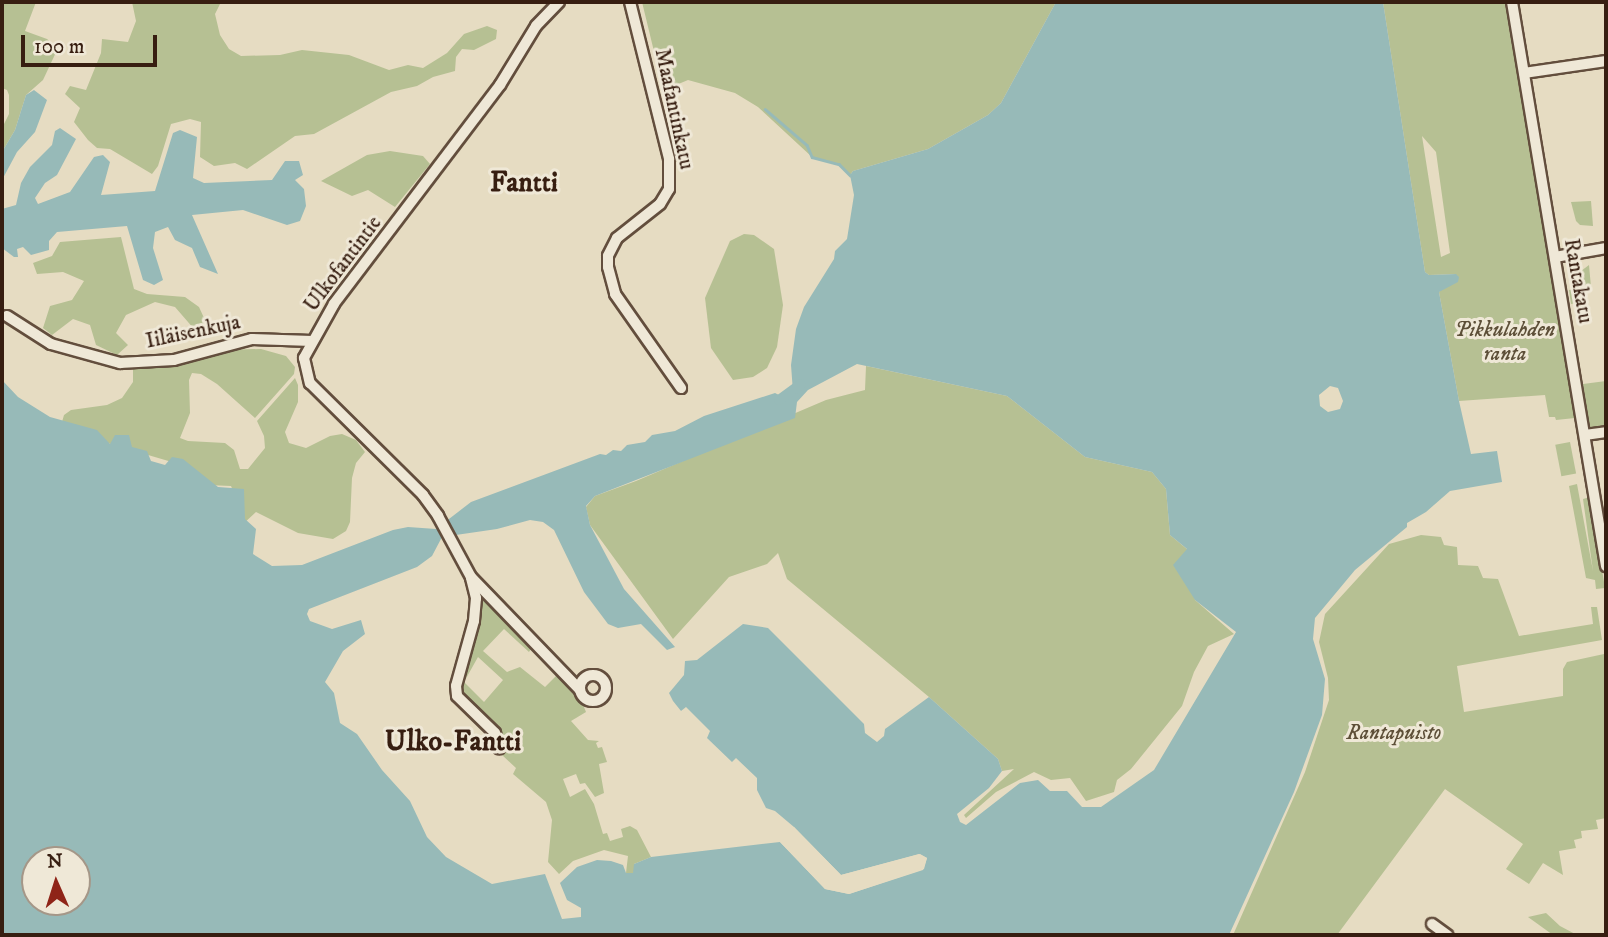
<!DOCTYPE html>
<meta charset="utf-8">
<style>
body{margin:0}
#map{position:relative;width:1608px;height:937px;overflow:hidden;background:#e6dcc2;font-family:"IM FELL DW Pica",serif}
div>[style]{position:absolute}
.green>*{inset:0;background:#b6c093;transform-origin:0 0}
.water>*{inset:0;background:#97bab8}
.pier>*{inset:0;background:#e6dcc2}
.stream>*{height:2.5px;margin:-1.25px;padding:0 1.25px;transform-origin:1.25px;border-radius:1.25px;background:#97bab8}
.canal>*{height:10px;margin:-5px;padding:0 5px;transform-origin:5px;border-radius:5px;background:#97bab8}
.roads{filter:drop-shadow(2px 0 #634e3d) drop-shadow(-2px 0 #634e3d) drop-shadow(0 2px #634e3d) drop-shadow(0 -2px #634e3d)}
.minor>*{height:10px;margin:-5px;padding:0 5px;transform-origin:5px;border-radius:5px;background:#efe8d7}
.minor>.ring{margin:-5px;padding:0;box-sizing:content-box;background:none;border:10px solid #efe8d7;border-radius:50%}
span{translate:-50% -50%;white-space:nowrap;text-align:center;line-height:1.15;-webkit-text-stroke:6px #efe8d7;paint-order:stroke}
.street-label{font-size:21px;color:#371e11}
.park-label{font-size:21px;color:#5d4f38;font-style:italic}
.district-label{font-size:28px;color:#371e11;font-weight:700}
.frame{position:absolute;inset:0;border:4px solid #371e11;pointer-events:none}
.north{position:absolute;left:21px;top:846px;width:70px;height:70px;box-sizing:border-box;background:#efe8d7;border:2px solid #a59788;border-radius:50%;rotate:357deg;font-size:19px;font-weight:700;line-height:28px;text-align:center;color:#371e11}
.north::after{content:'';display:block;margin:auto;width:24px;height:32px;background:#8f2418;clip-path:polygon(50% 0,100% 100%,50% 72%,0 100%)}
.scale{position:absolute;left:21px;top:35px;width:136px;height:32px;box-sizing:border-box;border:4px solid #371e11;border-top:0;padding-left:9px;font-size:21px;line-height:24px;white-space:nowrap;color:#371e11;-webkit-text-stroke:5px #efe8d7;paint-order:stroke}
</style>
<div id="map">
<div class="green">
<i style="clip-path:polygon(2px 2px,36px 2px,25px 31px,47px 39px,58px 48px,43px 80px,26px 95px,15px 130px,2px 152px,2px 128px,9px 114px,9px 95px,7px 90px,2px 88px)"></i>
<i style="clip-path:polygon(132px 2px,221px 2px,215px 14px,220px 35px,229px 49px,241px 56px,280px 55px,302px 50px,349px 55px,389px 70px,408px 65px,423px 68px,447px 53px,464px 34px,487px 26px,497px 30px,496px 39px,474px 50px,462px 49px,456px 57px,455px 71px,433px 77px,417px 86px,391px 92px,314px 134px,295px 136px,247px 169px,235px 163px,214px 166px,200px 157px,201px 122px,190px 119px,171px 124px,158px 166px,152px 174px,110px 149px,97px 148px,88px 140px,74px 122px,80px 108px,65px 94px,70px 86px,86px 90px,101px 53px,102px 39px,128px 42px,136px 21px)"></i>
<i style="clip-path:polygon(642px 2px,1056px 2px,1001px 103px,988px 115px,928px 149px,853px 171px,850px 175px,839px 164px,812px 157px,758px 107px,735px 93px,688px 80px,676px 85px,666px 101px)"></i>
<i style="clip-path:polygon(evenodd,1383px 2px,1505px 2px,1575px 418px,1556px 420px,1555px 417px,1549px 417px,1545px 395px,1459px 401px,1439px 292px,1456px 274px,1429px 275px,1425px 272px,1383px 2px,1422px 136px,1436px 152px,1450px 253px,1441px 257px,1422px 136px)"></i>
<i style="clip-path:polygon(390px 151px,423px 156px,430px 164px,395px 207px,368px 190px,352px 196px,321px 181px,367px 155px)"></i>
<i style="clip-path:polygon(1591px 201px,1593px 226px,1580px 225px,1576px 221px,1571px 202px)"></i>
<i style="clip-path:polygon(744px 234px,754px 235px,774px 249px,783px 305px,777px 347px,767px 368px,753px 377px,733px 380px,711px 348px,705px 298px,730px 241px)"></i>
<i style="clip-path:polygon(121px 237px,134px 289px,147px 294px,185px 297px,199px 307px,210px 331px,201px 337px,175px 307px,155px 302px,126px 315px,116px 333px,128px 345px,117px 355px,96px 345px,90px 325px,73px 319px,52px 335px,43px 328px,50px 306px,72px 300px,84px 281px,63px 272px,37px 274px,33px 263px,52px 256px,60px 242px)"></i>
<i style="clip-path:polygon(1589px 265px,1591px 287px,1584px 289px,1582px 302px,1571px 304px,1569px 290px,1579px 288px,1577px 274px)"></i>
<i style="clip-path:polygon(261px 349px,286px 356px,295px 367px,294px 374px,255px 418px,217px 384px,201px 374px,192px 373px,189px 380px,190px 413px,180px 438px,188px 441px,225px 443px,234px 450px,240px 469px,248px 469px,265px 448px,264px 436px,257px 421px,295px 378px,298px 385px,298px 402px,285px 432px,289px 443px,306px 448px,330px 436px,342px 434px,356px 440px,365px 452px,356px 463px,352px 478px,350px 522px,346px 531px,333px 539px,298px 533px,256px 512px,242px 525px,250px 527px,252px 534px,248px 532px,236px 525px,229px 517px,234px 493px,231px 486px,207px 485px,195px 472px,182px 465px,87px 437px,62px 422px,64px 415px,71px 410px,107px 405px,122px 398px,133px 382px,133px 365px,166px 364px,218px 350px)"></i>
<i style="clip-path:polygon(866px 366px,1007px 396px,1085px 457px,1152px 472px,1166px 489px,1170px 535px,1188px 550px,1195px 600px,1234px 634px,1208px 646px,1194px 672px,1182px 706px,1131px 769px,1117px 780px,1114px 792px,1086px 801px,1070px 778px,1051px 780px,1034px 772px,996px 792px,966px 818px,964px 815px,1014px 769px,1002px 771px,998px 759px,929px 697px,787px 579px,778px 553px,767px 564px,729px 577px,673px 639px,590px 525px,586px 507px,595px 496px,636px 481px,826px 400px,865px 390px)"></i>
<i style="clip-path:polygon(1606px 381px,1606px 428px,1590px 431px,1583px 384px)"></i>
<i style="left:1570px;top:442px;width:32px;height:15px;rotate:79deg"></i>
<i style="clip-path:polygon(1577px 484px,1593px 571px,1583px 499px,1590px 497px,1605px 588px,1596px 589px,1595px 580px,1586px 578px,1569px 486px)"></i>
<i style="clip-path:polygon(1421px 535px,1441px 537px,1444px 545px,1457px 547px,1458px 565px,1478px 566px,1483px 578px,1498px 579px,1519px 636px,1593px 624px,1591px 607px,1597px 607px,1602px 640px,1457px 666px,1464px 712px,1563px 696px,1563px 669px,1567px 662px,1604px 654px,1606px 818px,1596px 820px,1598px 829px,1581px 831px,1582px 838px,1574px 840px,1576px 848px,1559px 851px,1563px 875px,1543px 863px,1529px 884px,1506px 869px,1523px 844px,1445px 789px,1337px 935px,1233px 935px,1305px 772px,1329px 700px,1328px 678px,1319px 642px,1325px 614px,1389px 544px)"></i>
<i style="clip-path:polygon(evenodd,486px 600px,532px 647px,529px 652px,504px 629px,483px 651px,507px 672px,520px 667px,545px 687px,556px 676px,573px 688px,582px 702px,586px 712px,571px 721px,588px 740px,599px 741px,596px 743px,598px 748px,602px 747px,607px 762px,599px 764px,604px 793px,595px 797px,585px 783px,580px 784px,576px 774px,563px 779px,570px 797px,585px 789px,594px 804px,603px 834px,607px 833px,610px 841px,623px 837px,621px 829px,630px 826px,637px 830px,651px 857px,634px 864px,634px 873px,626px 873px,628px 856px,604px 850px,573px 861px,559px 874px,548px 862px,552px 820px,546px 802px,513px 774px,516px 768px,501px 754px,511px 745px,461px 693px,460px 673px,474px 647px,481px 601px,486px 600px,478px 657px,503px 680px,484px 702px,464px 682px,478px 657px)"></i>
<i style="clip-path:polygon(1546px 913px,1560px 926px,1577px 935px,1553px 935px,1528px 917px)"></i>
</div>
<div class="water">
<i style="clip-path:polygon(evenodd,1056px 2px,1383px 2px,1425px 272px,1429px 275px,1456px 274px,1459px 277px,1458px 282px,1439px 292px,1459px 401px,1471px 454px,1497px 451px,1502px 482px,1450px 491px,1426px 512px,1407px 523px,1407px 527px,1355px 570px,1315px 618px,1313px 639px,1325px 679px,1322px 715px,1294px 792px,1229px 935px,2px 935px,2px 380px,18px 397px,50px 417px,97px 430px,110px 444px,115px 435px,129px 435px,132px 447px,147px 451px,151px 461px,165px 465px,172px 457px,183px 459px,218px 487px,244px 489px,245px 519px,256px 529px,253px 554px,272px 566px,302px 565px,393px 530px,408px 527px,436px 529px,471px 502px,600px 454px,606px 455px,613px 450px,621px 451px,627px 445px,645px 442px,652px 435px,675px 431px,704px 416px,775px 393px,781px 396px,793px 392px,791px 365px,796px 329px,804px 307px,834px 259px,835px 251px,847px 239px,854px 195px,850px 175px,853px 171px,928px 149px,988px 115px,1001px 103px,1056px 2px,857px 364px,1007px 396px,1085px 457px,1152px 472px,1166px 489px,1170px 535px,1187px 549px,1173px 565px,1195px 600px,1236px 632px,1154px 770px,1101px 807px,1082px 807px,1067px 791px,1050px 791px,1038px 780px,1020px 783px,966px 825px,960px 822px,957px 814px,989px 788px,1002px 771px,998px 759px,929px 697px,885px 729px,884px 736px,877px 742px,865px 733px,864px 724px,768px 628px,743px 624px,697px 660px,685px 661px,684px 675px,669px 693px,673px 701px,681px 711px,686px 707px,710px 731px,707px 738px,732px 762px,736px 758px,757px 778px,757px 790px,766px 808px,775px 811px,794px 827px,841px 875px,919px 854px,927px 858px,924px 869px,849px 894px,825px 889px,780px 842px,651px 857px,634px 864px,633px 873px,626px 873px,623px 865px,611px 861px,597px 860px,577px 867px,560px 883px,567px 900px,581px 908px,581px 917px,562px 919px,545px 874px,492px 884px,446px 857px,427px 837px,410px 801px,382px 770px,357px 734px,340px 723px,334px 693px,325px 682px,343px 651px,365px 634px,361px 620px,332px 629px,310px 621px,307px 614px,309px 609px,417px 567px,432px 556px,442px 537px,497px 529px,530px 520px,543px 522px,554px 530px,584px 592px,608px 624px,618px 628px,641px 624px,667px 650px,675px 647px,624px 589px,590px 525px,586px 506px,595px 496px,795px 418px,797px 402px,808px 390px,857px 364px,1056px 2px,1330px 386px,1338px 388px,1343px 401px,1340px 409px,1328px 412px,1320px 406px,1319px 395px,1330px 386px,1056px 2px,35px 860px,77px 860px,77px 902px,35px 902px,35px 860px)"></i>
<i style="clip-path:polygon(34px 90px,47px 100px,35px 132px,17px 152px,2px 180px,2px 152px,15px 130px,26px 95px)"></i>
<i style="clip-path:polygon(60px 128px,76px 139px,57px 175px,45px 183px,35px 198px,38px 204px,70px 192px,94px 157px,103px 155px,110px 162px,101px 195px,155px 191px,173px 133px,180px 130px,197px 137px,193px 178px,204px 183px,272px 180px,285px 161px,299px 161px,303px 175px,295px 180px,304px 189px,306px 206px,300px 221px,287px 225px,243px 210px,192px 215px,218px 274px,200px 267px,192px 248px,175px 240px,168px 227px,155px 232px,153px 248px,163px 280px,154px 285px,143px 280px,127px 226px,57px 232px,49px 241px,49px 250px,31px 255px,23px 247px,17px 249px,18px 257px,14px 257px,2px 248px,2px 209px,16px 205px,21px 183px,30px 167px,52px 145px,55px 131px)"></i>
</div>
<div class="pier">
<i style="clip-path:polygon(794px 827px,841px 875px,920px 854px,927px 858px,923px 870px,849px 894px,825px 889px,780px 842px,783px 839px,827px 886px,849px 891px,921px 867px,923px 860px,919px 858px,840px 878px,792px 830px)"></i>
</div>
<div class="stream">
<i style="left:765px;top:109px;width:55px;rotate:40.6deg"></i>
<i style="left:807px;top:145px;width:13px;rotate:67deg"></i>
<i style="left:812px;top:157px;width:28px;rotate:15deg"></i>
<i style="left:839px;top:164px;width:16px;rotate:45deg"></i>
</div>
<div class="canal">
<i style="left:779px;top:400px;width:27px;rotate:-36deg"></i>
</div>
<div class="roads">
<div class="minor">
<i style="left:559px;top:2px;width:33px;rotate:134deg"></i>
<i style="left:536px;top:26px;width:69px;rotate:121.4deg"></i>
<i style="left:500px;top:85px;width:275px;rotate:127.2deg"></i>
<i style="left:334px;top:304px;width:62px;rotate:119.1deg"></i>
<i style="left:304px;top:358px;width:26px;rotate:77deg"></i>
<i style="left:310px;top:383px;width:159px;rotate:44.7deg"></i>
<i style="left:423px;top:495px;width:26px;rotate:54deg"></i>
<i style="left:438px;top:516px;width:69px;rotate:61.6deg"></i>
<i style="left:471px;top:577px;width:157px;rotate:46deg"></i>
<i style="left:630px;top:2px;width:162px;rotate:76deg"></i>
<i style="left:669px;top:159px;width:30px;rotate:90deg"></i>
<i style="left:669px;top:189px;width:17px;rotate:121deg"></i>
<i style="left:660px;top:204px;width:55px;rotate:141.7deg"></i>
<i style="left:617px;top:238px;width:20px;rotate:117deg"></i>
<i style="left:608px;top:256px;width:11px;rotate:90deg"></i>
<i style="left:608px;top:267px;width:28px;rotate:75deg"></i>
<i style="left:615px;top:294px;width:115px;rotate:54.9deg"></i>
<i style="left:1512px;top:2px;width:572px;rotate:80.54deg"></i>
<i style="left:1524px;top:73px;width:83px;rotate:-8.3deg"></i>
<i style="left:1555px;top:257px;width:52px;rotate:-10deg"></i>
<i style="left:7px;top:316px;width:52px;rotate:32.5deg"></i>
<i style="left:51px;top:344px;width:72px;rotate:15.4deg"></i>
<i style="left:120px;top:363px;width:54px;rotate:-3.2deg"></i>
<i style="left:174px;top:360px;width:81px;rotate:-15.1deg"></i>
<i style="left:252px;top:339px;width:60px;rotate:1.9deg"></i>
<i style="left:1585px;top:435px;width:21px;rotate:-8deg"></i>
<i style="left:471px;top:578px;width:21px;rotate:76deg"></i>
<i style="left:476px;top:598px;width:23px;rotate:95deg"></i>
<i style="left:474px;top:621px;width:67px;rotate:105.5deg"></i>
<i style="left:456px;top:686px;width:10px;rotate:84deg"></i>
<i style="left:457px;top:696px;width:53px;rotate:44.2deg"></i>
<i style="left:495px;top:733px;width:16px;rotate:75deg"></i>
<i class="ring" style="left:580px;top:675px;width:16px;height:16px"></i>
<i style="left:1432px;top:924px;width:19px;rotate:36deg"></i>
</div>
</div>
<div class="street-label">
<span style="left:674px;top:109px;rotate:78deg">Maafantinkatu</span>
<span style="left:343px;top:264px;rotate:-53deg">Ulkofantintie</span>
<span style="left:1578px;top:281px;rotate:80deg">Rantakatu</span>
<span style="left:193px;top:332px;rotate:-12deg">Iiläisenkuja</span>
</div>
<div class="park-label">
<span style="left:1505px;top:342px">Pikkulahden<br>ranta</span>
<span style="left:1394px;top:733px">Rantapuisto</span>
</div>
<div class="district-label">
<span style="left:524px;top:183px">Fantti</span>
<span style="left:453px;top:742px">Ulko-Fantti</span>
</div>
<div class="frame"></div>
<div class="north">N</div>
<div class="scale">100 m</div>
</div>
